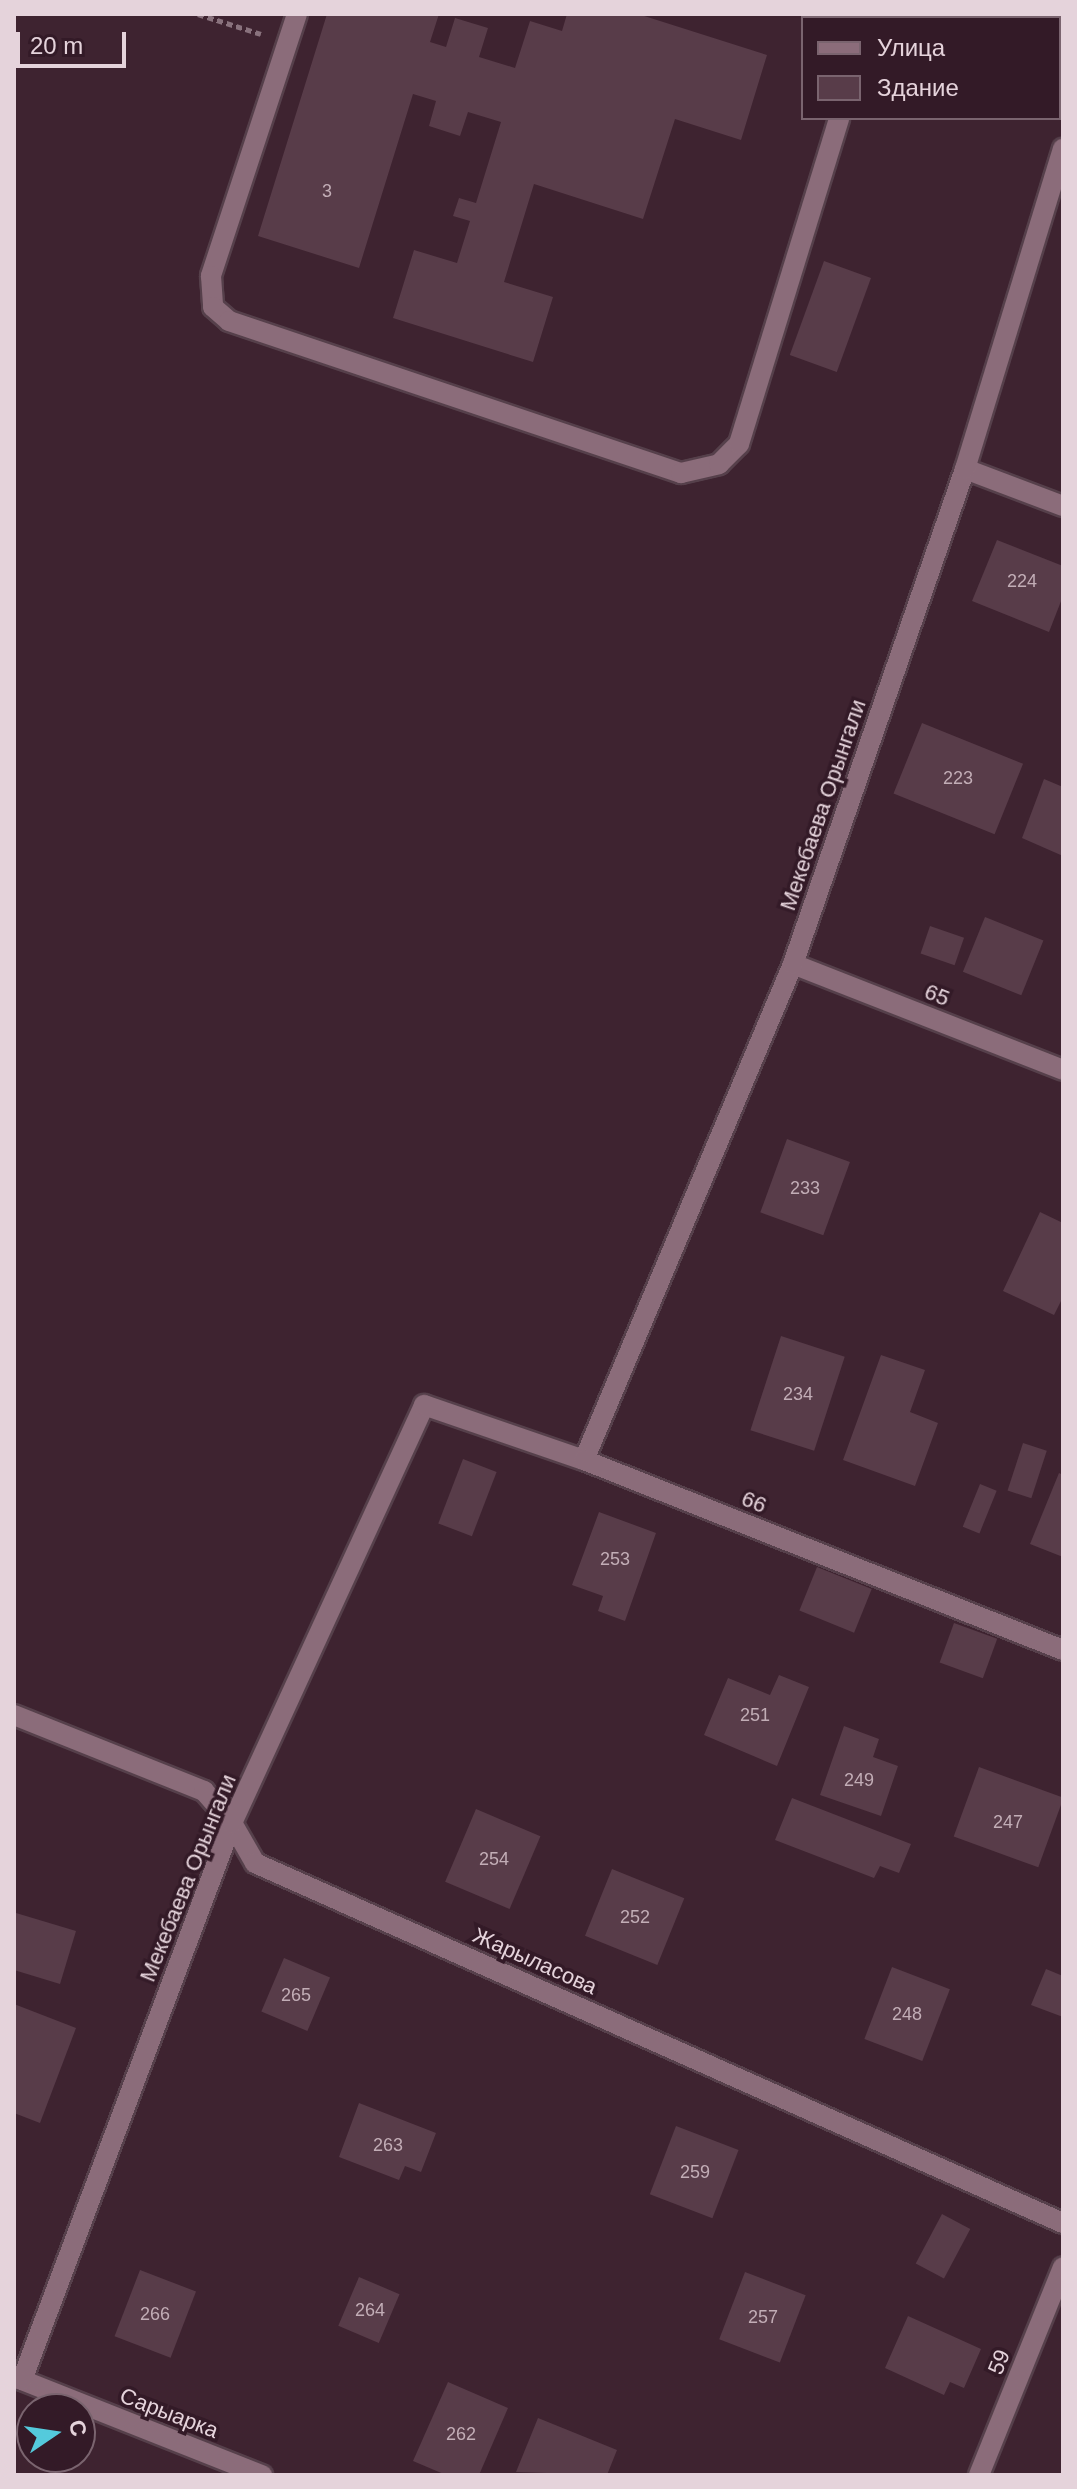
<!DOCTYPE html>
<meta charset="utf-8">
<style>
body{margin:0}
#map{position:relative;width:1077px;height:2489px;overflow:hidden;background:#3e2330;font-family:Arial,sans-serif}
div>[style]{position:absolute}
.building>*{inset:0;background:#583c49;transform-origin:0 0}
.path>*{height:5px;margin-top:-2.5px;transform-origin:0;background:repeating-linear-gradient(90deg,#89727d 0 6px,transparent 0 10px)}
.roads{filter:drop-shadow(2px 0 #56404b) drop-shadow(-2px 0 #56404b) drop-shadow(0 2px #56404b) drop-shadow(0 -2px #56404b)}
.minor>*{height:20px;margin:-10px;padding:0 10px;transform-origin:10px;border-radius:10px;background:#8b6c7a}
span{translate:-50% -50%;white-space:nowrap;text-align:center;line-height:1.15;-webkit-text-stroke:7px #331a27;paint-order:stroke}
.number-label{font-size:18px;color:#c2adb6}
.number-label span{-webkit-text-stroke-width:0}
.street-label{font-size:22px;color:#e5d3db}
.frame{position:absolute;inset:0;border:16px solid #e5d3db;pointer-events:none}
.legend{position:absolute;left:801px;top:16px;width:260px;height:104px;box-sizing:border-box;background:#331a27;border:2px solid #7a646f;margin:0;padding:10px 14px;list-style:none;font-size:24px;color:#e5d3db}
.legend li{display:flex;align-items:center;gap:16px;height:40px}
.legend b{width:40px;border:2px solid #7a646f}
.north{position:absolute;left:16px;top:2393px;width:80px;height:80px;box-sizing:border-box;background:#331a27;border:2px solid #7a646f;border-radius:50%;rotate:77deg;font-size:22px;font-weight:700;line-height:32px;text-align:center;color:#e5d3db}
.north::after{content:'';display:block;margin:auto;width:28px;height:36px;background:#54cadc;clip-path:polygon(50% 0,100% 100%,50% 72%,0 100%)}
.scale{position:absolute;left:16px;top:32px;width:110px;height:36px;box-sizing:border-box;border:4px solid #e5d3db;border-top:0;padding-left:10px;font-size:24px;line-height:28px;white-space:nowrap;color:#e5d3db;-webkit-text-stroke:6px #331a27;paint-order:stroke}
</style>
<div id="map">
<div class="building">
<i style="clip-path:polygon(327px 14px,439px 14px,430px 42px,446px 47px,455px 18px,488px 28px,479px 57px,515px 68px,530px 21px,562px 31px,567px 14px,638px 14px,767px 55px,741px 140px,675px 119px,643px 219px,534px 184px,504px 282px,553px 297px,533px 362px,393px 318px,414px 250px,457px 263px,470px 221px,453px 216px,459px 198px,476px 203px,501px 122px,468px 112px,460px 136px,429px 126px,436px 101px,413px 94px,359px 268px,258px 236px)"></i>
<i style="left:824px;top:261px;width:50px;height:100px;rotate:20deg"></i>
<i style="clip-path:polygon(997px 540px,1063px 566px,1063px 596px,1049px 632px,972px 601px)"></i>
<i style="left:922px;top:723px;width:109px;height:76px;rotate:22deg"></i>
<i style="clip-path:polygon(1044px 779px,1063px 787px,1063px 856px,1022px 838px)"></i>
<i style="left:985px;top:917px;width:63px;height:59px;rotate:22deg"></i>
<i style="left:930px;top:926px;width:36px;height:29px;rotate:19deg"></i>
<i style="left:787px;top:1139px;width:67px;height:78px;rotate:20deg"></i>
<i style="clip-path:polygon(1040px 1212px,1063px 1223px,1063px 1297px,1054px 1315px,1003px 1291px)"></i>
<i style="left:781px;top:1336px;width:67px;height:99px;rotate:18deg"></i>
<i style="clip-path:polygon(881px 1355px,925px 1370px,910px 1412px,938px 1423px,915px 1486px,843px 1460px)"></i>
<i style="left:1023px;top:1443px;width:25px;height:50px;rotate:18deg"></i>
<i style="left:463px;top:1459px;width:36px;height:69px;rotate:21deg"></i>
<i style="clip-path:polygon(1059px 1473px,1063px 1475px,1063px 1557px,1030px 1544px)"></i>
<i style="left:980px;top:1484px;width:18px;height:46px;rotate:22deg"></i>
<i style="clip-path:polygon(599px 1512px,656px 1533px,625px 1621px,598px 1611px,603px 1596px,572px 1585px)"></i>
<i style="left:817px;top:1567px;width:59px;height:47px;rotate:22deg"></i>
<i style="left:954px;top:1623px;width:46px;height:42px;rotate:20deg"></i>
<i style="clip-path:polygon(779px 1675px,809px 1687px,777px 1766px,704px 1735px,728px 1678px,770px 1695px)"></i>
<i style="clip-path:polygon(844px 1726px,879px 1739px,873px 1757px,898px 1766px,881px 1816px,820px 1795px)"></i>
<i style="left:979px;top:1767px;width:90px;height:74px;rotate:20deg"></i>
<i style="clip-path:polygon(792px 1798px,911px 1844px,899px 1873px,880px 1866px,874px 1878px,775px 1840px)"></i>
<i style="left:476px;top:1809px;width:70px;height:79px;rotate:23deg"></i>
<i style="left:612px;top:1869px;width:78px;height:72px;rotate:22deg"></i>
<i style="clip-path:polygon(16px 1913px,76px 1931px,60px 1984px,14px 1970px)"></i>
<i style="left:284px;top:1958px;width:50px;height:58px;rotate:23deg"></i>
<i style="left:892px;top:1967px;width:62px;height:77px;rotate:21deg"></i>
<i style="clip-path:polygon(1046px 1969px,1063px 1976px,1063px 2017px,1031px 2005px)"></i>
<i style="clip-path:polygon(14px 2004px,76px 2028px,40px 2123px,14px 2113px)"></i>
<i style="clip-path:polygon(359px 2103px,436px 2133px,421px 2172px,405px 2166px,399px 2180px,339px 2157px)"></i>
<i style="left:676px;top:2126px;width:67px;height:73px;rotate:21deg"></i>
<i style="left:942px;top:2214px;width:32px;height:56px;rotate:28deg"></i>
<i style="left:140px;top:2270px;width:60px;height:71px;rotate:21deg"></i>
<i style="left:745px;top:2272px;width:65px;height:72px;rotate:21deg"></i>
<i style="left:359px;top:2277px;width:44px;height:53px;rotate:23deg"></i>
<i style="clip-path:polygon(908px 2316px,981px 2349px,964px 2388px,950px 2382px,944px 2395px,885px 2368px)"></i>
<i style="clip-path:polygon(448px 2382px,508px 2408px,479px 2475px,446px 2475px,413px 2461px)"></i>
<i style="clip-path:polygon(538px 2418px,617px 2450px,607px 2475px,516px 2472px)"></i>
</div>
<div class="path">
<i style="left:198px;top:14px;width:66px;rotate:17.6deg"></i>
</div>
<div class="roads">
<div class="minor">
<i style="left:297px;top:14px;width:276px;rotate:108.2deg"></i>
<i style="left:211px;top:276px;width:31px;rotate:86deg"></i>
<i style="left:213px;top:307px;width:21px;rotate:41deg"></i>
<i style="left:229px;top:321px;width:477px;rotate:18.6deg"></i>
<i style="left:681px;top:473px;width:39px;rotate:-13deg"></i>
<i style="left:719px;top:464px;width:28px;rotate:-45deg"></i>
<i style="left:739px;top:444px;width:341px;rotate:-72.9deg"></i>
<i style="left:870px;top:18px;width:4px;rotate:-76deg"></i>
<i style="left:965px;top:469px;width:105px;rotate:20.7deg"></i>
<i style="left:793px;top:964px;width:290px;rotate:21.4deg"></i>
<i style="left:584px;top:1460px;width:538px;rotate:-67.15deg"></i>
<i style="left:793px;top:964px;width:524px;rotate:-70.84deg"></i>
<i style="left:965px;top:469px;width:335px;rotate:-73deg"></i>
<i style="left:14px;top:1715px;width:205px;rotate:21.8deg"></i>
<i style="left:204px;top:1791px;width:43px;rotate:48.8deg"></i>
<i style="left:232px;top:1823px;width:46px;rotate:60.1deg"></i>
<i style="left:255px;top:1863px;width:885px;rotate:24.02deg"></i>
<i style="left:14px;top:2377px;width:267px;rotate:21.6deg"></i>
<i style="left:22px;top:2380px;width:595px;rotate:-69.34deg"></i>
<i style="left:232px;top:1823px;width:460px;rotate:-65.3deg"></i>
<i style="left:424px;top:1405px;width:169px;rotate:19deg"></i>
<i style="left:584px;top:1460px;width:515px;rotate:21.64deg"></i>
<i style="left:979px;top:2475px;width:224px;rotate:-68deg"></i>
</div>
</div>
<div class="number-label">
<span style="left:327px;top:191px">3</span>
<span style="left:1022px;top:581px">224</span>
<span style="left:958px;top:778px">223</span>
<span style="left:805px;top:1188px">233</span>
<span style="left:798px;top:1394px">234</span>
<span style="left:615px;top:1559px">253</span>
<span style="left:755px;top:1715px">251</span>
<span style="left:859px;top:1780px">249</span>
<span style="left:1008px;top:1822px">247</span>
<span style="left:494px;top:1859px">254</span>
<span style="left:635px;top:1917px">252</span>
<span style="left:296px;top:1995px">265</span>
<span style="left:907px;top:2014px">248</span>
<span style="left:388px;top:2145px">263</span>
<span style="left:695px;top:2172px">259</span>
<span style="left:370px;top:2310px">264</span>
<span style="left:155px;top:2314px">266</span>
<span style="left:763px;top:2317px">257</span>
<span style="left:461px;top:2434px">262</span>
</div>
<div class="street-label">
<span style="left:823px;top:805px;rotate:-71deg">Мекебаева Орынгали</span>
<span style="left:937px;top:995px;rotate:22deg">65</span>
<span style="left:754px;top:1502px;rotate:22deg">66</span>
<span style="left:188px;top:1878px;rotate:-68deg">Мекебаева Орынгали</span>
<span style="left:535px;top:1961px;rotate:24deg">Жарыласова</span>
<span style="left:999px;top:2362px;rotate:-68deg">59</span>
<span style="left:169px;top:2413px;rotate:21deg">Сарыарка</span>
</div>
<div class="frame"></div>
<ul class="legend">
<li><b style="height:10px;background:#8b6c7a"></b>Улица</li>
<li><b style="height:22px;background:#583c49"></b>Здание</li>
</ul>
<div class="north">С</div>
<div class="scale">20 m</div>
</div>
